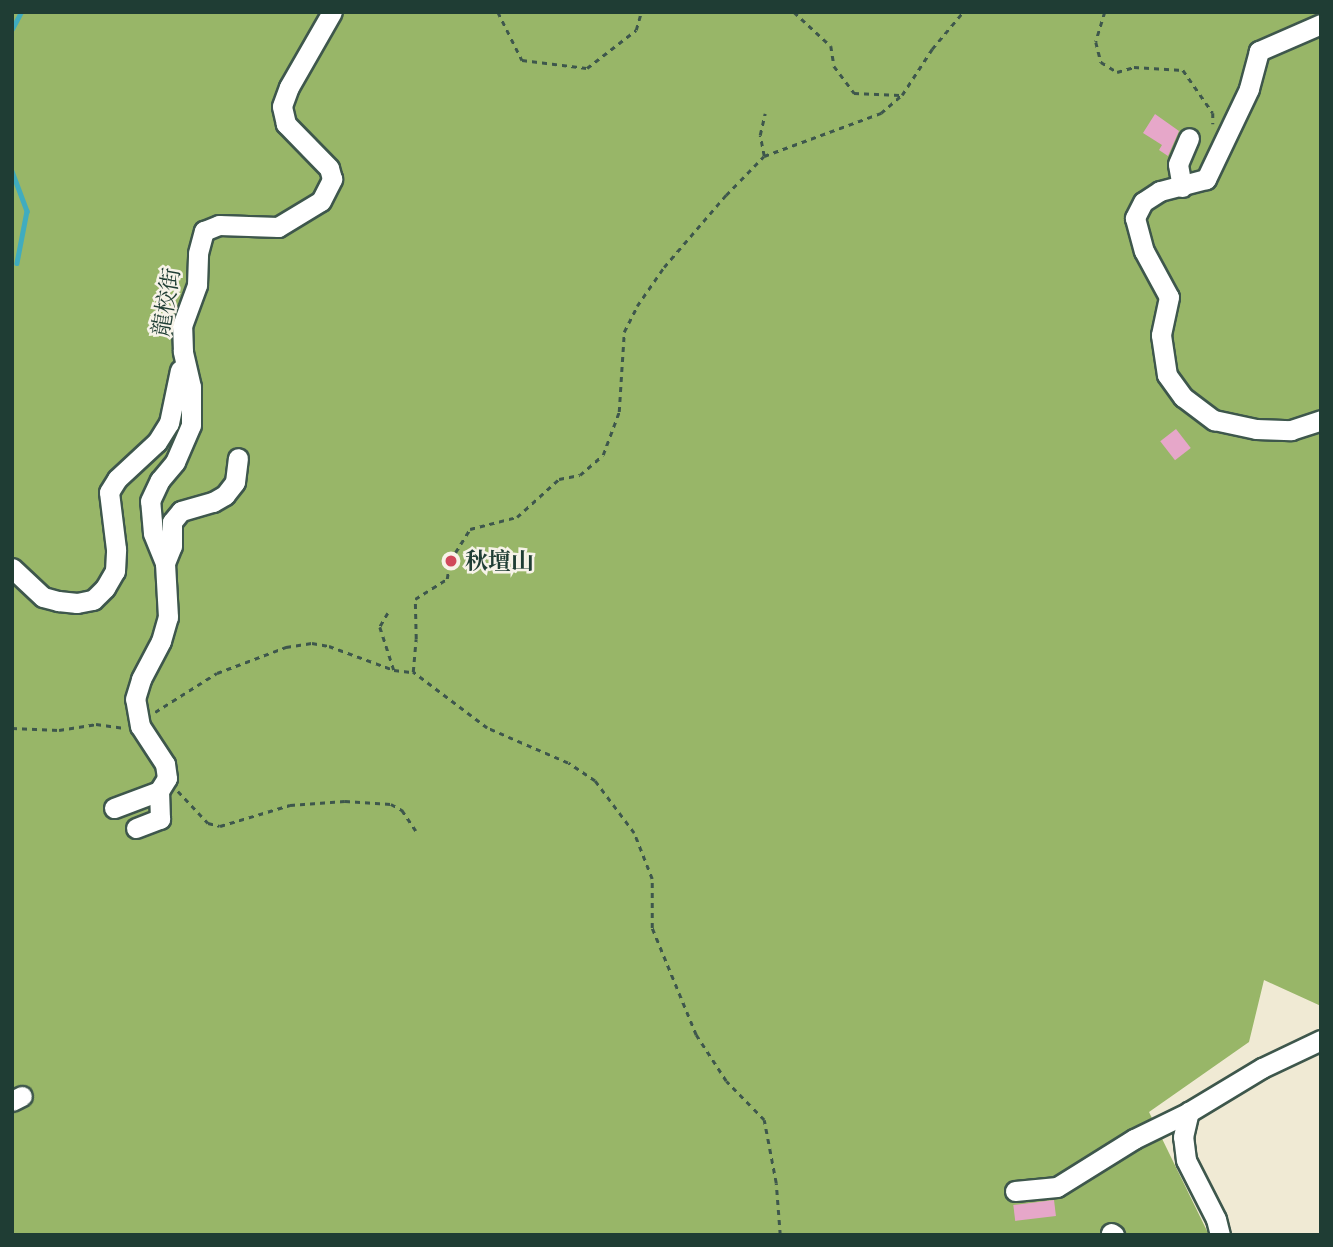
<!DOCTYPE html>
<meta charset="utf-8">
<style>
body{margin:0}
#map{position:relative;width:1333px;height:1247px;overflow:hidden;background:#f0ead4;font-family:"Libre Caslon Text","Noto Serif TC",serif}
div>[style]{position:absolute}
.forest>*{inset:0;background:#98b668}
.stream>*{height:4.5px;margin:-2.25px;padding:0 2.25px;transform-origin:2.25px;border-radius:2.25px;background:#40acbf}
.building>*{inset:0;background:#e6a7c9;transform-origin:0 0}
.path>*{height:2.5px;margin-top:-1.25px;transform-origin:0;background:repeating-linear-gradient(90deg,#3e574c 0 5px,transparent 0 10px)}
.roads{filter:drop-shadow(2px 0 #3e574c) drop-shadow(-2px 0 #3e574c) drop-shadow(0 2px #3e574c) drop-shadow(0 -2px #3e574c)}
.minor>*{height:19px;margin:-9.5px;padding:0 9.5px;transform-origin:9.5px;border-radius:9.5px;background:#fff}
.dots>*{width:19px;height:19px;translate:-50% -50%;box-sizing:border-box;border:4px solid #f7f3e8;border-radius:50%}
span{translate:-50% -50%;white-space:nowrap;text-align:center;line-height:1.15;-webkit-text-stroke:5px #f7f3e8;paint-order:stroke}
.street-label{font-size:23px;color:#1f3d34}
.poi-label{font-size:23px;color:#1f3d34;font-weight:700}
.left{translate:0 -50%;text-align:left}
.frame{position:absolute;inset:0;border:14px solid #1f3d34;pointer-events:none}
</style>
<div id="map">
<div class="forest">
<i style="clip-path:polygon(12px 12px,1321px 12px,1321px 1006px,1264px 980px,1249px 1042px,1149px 1112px,1209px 1235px,12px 1235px)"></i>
</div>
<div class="stream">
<i style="left:12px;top:29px;width:19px;rotate:-62deg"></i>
<i style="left:12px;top:171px;width:43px;rotate:69.4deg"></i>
<i style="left:27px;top:211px;width:53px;rotate:100.9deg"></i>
</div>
<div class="building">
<i style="clip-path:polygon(1155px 114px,1179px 131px,1168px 156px,1159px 150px,1162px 145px,1143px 133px)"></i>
<i style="left:1176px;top:429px;width:24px;height:20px;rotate:52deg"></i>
<i style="left:1054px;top:1200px;width:16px;height:41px;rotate:83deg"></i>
</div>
<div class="path">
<i style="left:498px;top:12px;width:54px;rotate:63.4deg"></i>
<i style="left:522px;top:60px;width:65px;rotate:7deg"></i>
<i style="left:587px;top:68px;width:62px;rotate:-37.8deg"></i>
<i style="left:636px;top:30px;width:19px;rotate:-74deg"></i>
<i style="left:794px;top:12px;width:50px;rotate:42.6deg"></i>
<i style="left:831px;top:46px;width:20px;rotate:81deg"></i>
<i style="left:834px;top:66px;width:34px;rotate:53deg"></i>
<i style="left:854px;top:93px;width:46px;rotate:2.5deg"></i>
<i style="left:1105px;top:12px;width:31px;rotate:107deg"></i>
<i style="left:1096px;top:42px;width:21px;rotate:76deg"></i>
<i style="left:1101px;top:62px;width:19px;rotate:32deg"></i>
<i style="left:1117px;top:72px;width:18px;rotate:-16deg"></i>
<i style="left:1134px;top:67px;width:49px;rotate:3.5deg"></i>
<i style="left:1183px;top:70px;width:52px;rotate:55.1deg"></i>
<i style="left:1213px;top:113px;width:11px;rotate:90deg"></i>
<i style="left:764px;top:156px;width:21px;rotate:-101deg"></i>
<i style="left:760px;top:135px;width:22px;rotate:-77deg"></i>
<i style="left:388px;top:613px;width:16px;rotate:120deg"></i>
<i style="left:380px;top:627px;width:45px;rotate:72deg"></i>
<i style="left:155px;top:712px;width:73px;rotate:-32.2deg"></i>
<i style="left:217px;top:673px;width:74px;rotate:-20.6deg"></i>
<i style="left:286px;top:647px;width:26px;rotate:-9deg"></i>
<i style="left:312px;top:643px;width:17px;rotate:10deg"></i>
<i style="left:329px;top:646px;width:69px;rotate:20.3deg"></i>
<i style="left:394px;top:670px;width:17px;rotate:7deg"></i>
<i style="left:12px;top:728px;width:47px;rotate:2.4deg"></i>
<i style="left:59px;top:730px;width:37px;rotate:-9deg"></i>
<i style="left:96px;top:724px;width:27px;rotate:8deg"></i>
<i style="left:178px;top:791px;width:44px;rotate:46.8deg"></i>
<i style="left:208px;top:823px;width:12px;rotate:14deg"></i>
<i style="left:220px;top:826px;width:73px;rotate:-16.7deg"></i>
<i style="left:290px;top:805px;width:55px;rotate:-4.2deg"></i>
<i style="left:345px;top:801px;width:46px;rotate:3.7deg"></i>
<i style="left:391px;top:804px;width:13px;rotate:29deg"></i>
<i style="left:402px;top:810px;width:25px;rotate:56deg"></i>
<i style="left:780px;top:1235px;width:52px;rotate:-94.4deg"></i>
<i style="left:776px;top:1183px;width:64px;rotate:-100.8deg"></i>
<i style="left:764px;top:1120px;width:54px;rotate:-134.3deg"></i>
<i style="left:726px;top:1081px;width:55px;rotate:-123.1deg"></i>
<i style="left:696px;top:1035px;width:116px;rotate:-112.4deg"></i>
<i style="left:652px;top:928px;width:49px;rotate:-90deg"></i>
<i style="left:652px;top:879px;width:49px;rotate:-111.4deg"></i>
<i style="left:634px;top:833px;width:65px;rotate:-126.9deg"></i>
<i style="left:595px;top:781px;width:32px;rotate:-146deg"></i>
<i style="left:568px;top:763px;width:88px;rotate:-156.6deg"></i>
<i style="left:487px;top:728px;width:93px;rotate:-142.9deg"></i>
<i style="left:413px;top:672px;width:33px;rotate:-85deg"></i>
<i style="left:416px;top:639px;width:40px;rotate:-91.4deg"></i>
<i style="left:415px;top:599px;width:38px;rotate:-32deg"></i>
<i style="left:447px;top:579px;width:18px;rotate:-81deg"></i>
<i style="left:450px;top:561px;width:38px;rotate:-58deg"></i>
<i style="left:470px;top:529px;width:49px;rotate:-14.3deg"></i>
<i style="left:517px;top:517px;width:57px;rotate:-42.1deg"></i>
<i style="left:559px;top:479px;width:21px;rotate:-11deg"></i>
<i style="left:580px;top:475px;width:30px;rotate:-41deg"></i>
<i style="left:603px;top:455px;width:46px;rotate:-69.6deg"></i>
<i style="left:619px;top:412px;width:80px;rotate:-86.4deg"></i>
<i style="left:624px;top:332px;width:29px;rotate:-63deg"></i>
<i style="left:637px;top:306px;width:47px;rotate:-55.3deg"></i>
<i style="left:664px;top:267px;width:95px;rotate:-49.3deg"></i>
<i style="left:726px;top:195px;width:54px;rotate:-45.7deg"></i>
<i style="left:764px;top:156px;width:125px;rotate:-20.2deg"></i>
<i style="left:881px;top:113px;width:28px;rotate:-41deg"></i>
<i style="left:902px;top:95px;width:55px;rotate:-56.9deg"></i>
<i style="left:932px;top:49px;width:48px;rotate:-50deg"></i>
</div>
<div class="roads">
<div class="minor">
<i style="left:1321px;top:24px;width:68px;rotate:156.5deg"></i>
<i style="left:1259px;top:51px;width:39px;rotate:105deg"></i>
<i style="left:1249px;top:89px;width:100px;rotate:115.5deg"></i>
<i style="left:1206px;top:179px;width:48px;rotate:165.4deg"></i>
<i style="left:1160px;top:191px;width:20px;rotate:147deg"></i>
<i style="left:1143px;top:202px;width:18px;rotate:117deg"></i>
<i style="left:1135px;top:218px;width:34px;rotate:75deg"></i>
<i style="left:1144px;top:251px;width:52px;rotate:61.5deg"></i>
<i style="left:1169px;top:297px;width:39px;rotate:102deg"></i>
<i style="left:1161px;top:335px;width:40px;rotate:81.5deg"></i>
<i style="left:1167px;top:375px;width:27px;rotate:54deg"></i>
<i style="left:1183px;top:397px;width:39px;rotate:37deg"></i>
<i style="left:1214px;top:420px;width:43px;rotate:12.1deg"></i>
<i style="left:1256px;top:429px;width:35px;rotate:2deg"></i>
<i style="left:1291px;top:430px;width:32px;rotate:-18deg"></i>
<i style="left:1182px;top:187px;width:23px;rotate:-100deg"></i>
<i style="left:1178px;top:164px;width:28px;rotate:-67deg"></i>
<i style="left:165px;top:563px;width:18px;rotate:-68deg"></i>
<i style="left:172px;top:546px;width:24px;rotate:-90deg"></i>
<i style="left:172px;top:522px;width:14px;rotate:-51deg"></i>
<i style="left:181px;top:511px;width:33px;rotate:-16deg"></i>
<i style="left:213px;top:502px;width:14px;rotate:-30deg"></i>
<i style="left:225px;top:495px;width:16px;rotate:-52deg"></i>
<i style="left:235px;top:482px;width:24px;rotate:-83deg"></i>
<i style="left:12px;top:568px;width:42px;rotate:43.1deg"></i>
<i style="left:43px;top:597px;width:16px;rotate:15deg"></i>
<i style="left:58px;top:601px;width:19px;rotate:6deg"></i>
<i style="left:77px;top:603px;width:16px;rotate:-11deg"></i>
<i style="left:93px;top:600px;width:17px;rotate:-45deg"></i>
<i style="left:105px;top:588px;width:20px;rotate:-60deg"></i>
<i style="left:115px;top:571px;width:22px;rotate:-87deg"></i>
<i style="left:116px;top:549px;width:57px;rotate:-97deg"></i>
<i style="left:109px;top:492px;width:15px;rotate:-58deg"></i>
<i style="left:117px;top:479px;width:54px;rotate:-42.8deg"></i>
<i style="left:157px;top:442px;width:22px;rotate:-58deg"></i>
<i style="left:169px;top:423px;width:54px;rotate:-78.3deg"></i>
<i style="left:114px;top:808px;width:48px;rotate:-20.7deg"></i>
<i style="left:159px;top:791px;width:15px;rotate:-58deg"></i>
<i style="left:167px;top:778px;width:14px;rotate:-98deg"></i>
<i style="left:165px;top:764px;width:45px;rotate:-123.3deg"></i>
<i style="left:140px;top:726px;width:27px;rotate:-100deg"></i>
<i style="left:135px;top:699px;width:21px;rotate:-73deg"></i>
<i style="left:141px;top:679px;width:43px;rotate:-62.2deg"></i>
<i style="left:161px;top:641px;width:25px;rotate:-74deg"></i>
<i style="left:168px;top:617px;width:54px;rotate:-93.2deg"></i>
<i style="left:165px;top:563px;width:32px;rotate:-112deg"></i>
<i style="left:153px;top:533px;width:32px;rotate:-95deg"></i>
<i style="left:150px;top:501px;width:23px;rotate:-65deg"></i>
<i style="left:160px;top:480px;width:23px;rotate:-50deg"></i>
<i style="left:175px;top:462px;width:40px;rotate:-66.6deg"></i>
<i style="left:191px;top:425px;width:38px;rotate:-90deg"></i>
<i style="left:191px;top:387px;width:37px;rotate:-103deg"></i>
<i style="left:183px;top:351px;width:25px;rotate:-92deg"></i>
<i style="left:182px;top:326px;width:44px;rotate:-69.9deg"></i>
<i style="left:197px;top:285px;width:32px;rotate:-88deg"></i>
<i style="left:198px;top:253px;width:23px;rotate:-75deg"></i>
<i style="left:204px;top:231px;width:16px;rotate:-22deg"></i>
<i style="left:219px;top:225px;width:59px;rotate:1.9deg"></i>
<i style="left:278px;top:227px;width:50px;rotate:-31.2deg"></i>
<i style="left:321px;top:201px;width:25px;rotate:-63deg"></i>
<i style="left:332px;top:179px;width:11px;rotate:-105deg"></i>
<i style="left:329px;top:168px;width:62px;rotate:-134.3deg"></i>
<i style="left:286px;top:124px;width:18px;rotate:-103deg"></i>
<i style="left:282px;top:106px;width:20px;rotate:-70deg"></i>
<i style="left:289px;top:87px;width:86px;rotate:-60.2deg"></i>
<i style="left:136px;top:828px;width:26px;rotate:-21deg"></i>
<i style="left:160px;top:819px;width:28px;rotate:-92deg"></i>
<i style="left:12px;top:1101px;width:11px;rotate:-27deg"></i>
<i style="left:1015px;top:1191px;width:42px;rotate:-5.4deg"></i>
<i style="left:1057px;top:1187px;width:91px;rotate:-31.9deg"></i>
<i style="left:1134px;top:1139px;width:61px;rotate:-26.1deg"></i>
<i style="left:1111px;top:1233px;width:4px;rotate:34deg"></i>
<i style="left:1220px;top:1235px;width:16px;rotate:-104deg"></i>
<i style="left:1216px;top:1219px;width:66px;rotate:-117deg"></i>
<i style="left:1186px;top:1160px;width:23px;rotate:-97deg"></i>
<i style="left:1183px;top:1137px;width:26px;rotate:-77deg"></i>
<i style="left:1189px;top:1112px;width:85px;rotate:-31.1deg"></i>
<i style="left:1262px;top:1068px;width:65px;rotate:-25.4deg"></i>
</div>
</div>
<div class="dots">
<i style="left:451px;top:561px;background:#d1495b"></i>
</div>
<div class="street-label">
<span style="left:166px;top:302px;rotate:-80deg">龍校街</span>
</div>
<div class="poi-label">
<span class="left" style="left:465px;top:561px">秋壇山</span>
</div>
<div class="frame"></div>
</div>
